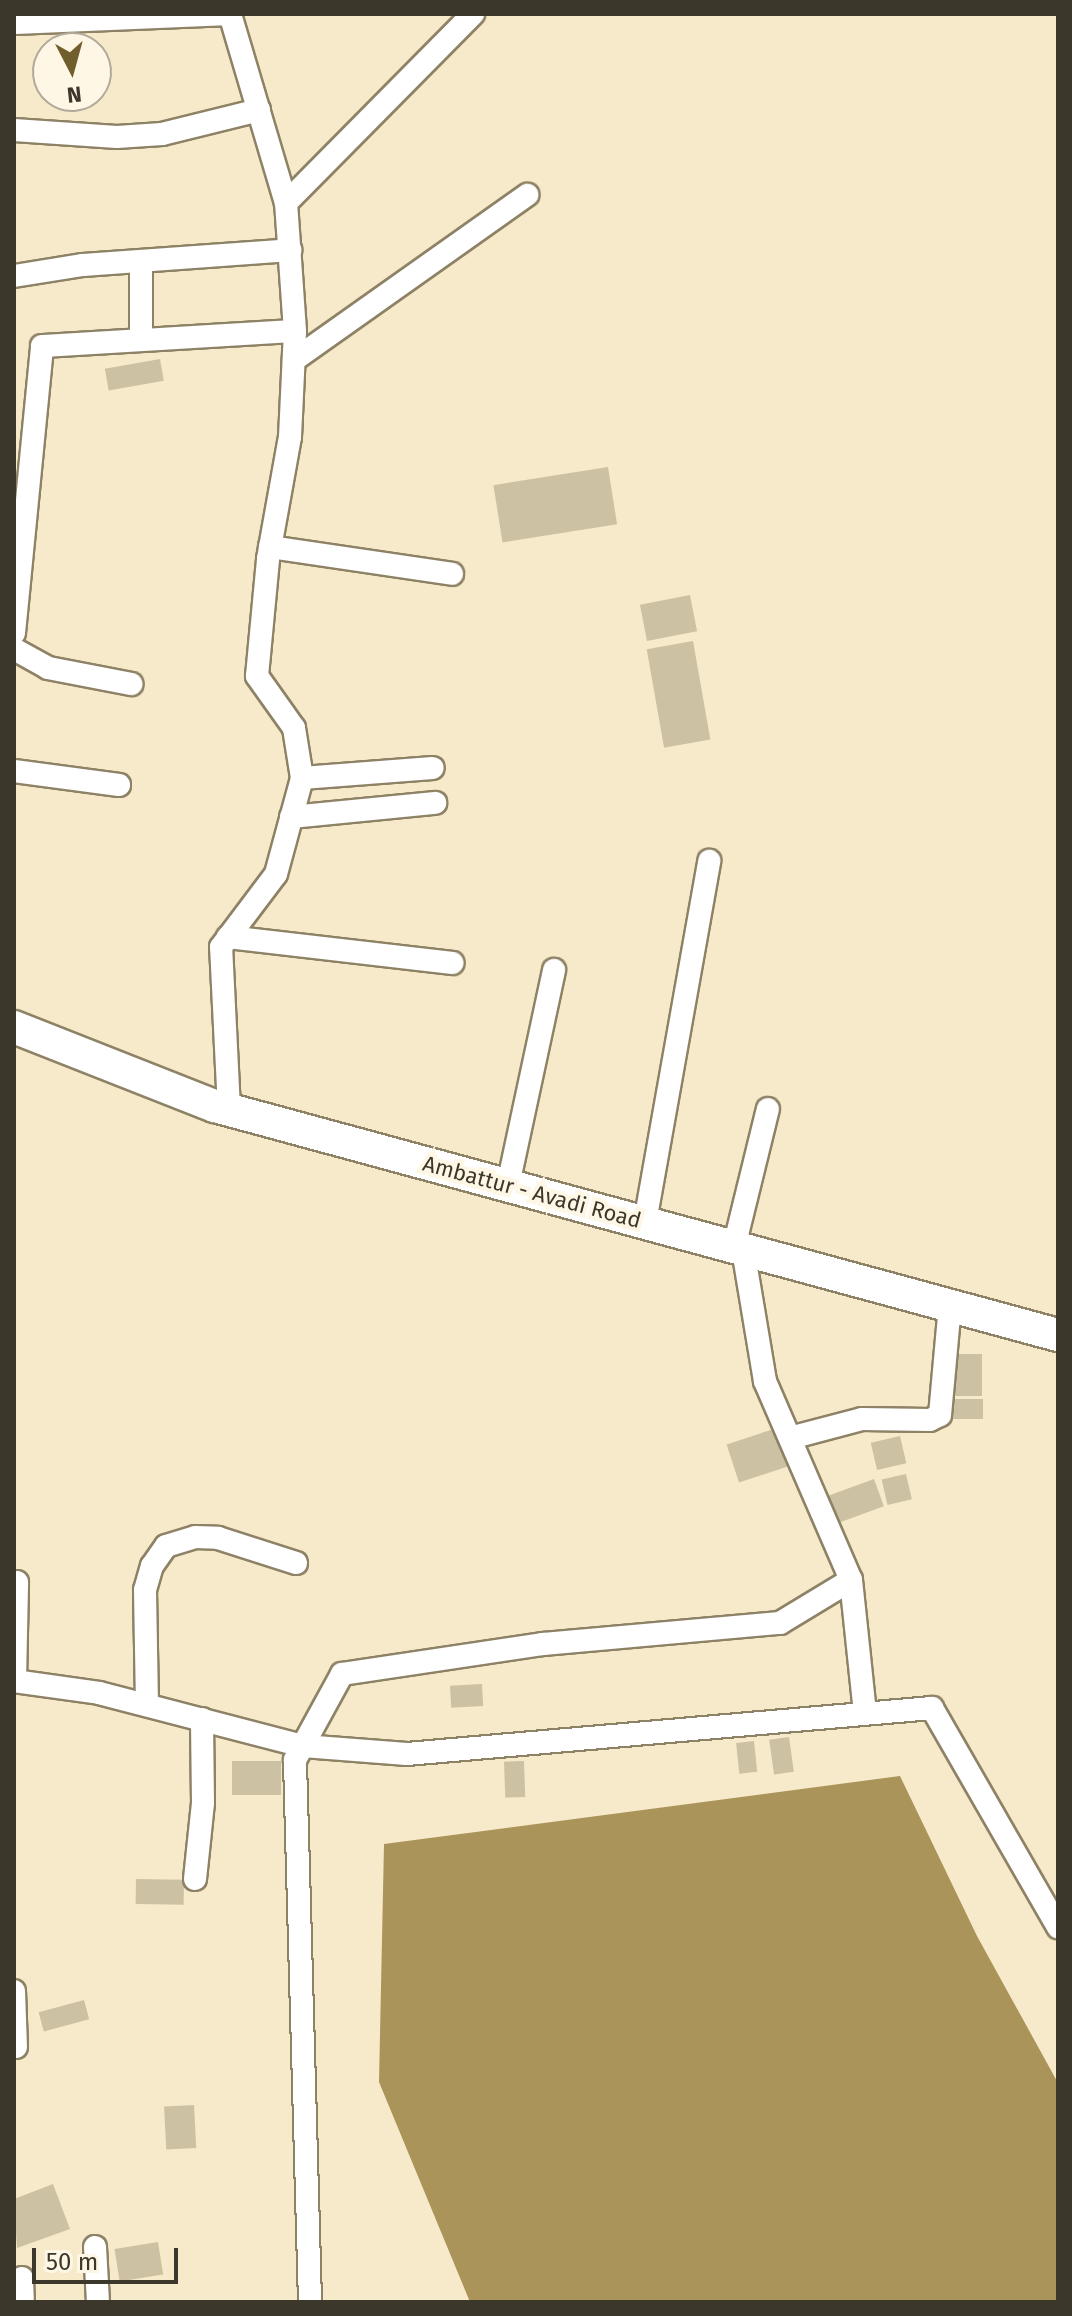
<!DOCTYPE html>
<style>
body{margin:0}
#map{position:relative;width:1072px;height:2316px;overflow:hidden;background:#f6eaca;font-family:"Fira Sans",sans-serif}
div>[style]{position:absolute}
.water>*{inset:0;background:#ab945a}
.building>*{inset:0;background:#cdc1a3;transform-origin:0 0}
.roads{filter:drop-shadow(2px 0 #8e8266) drop-shadow(-2px 0 #8e8266) drop-shadow(0 2px #8e8266) drop-shadow(0 -2px #8e8266)}
.street>*{height:22px;margin:-11px;padding:0 11px;transform-origin:11px;border-radius:11px;background:#fff}
.secondary>*{height:32px;margin:-16px;padding:0 16px;transform-origin:16px;border-radius:16px;background:#fff}
span{translate:-50% -50%;white-space:nowrap;text-align:center;line-height:1.15;-webkit-text-stroke:8px #fff7e5;paint-order:stroke}
.street-label{font-size:22px;color:#3c372b}
.frame{position:absolute;inset:0;border:16px solid #3c372b;pointer-events:none}
.north{position:absolute;left:32px;top:32px;width:80px;height:80px;box-sizing:border-box;background:#fff7e5;border:2px solid #b1aa9b;border-radius:50%;rotate:174deg;font-size:22px;font-weight:700;line-height:32px;text-align:center;color:#3c372b}
.north::after{content:'';display:block;margin:auto;width:28px;height:36px;background:#715e2d;clip-path:polygon(50% 0,100% 100%,50% 72%,0 100%)}
.scale{position:absolute;left:32px;top:2248px;width:146px;height:36px;box-sizing:border-box;border:4px solid #3c372b;border-top:0;padding-left:10px;font-size:24px;line-height:28px;white-space:nowrap;color:#3c372b;-webkit-text-stroke:6px #fff7e5;paint-order:stroke}
</style>
<div id="map">
<div class="water">
<i style="clip-path:polygon(900px 1776px,977px 1936px,1058px 2083px,1058px 2302px,470px 2302px,379px 2082px,384px 1844px)"></i>
</div>
<div class="building">
<i style="left:160px;top:359px;width:22px;height:56px;rotate:80deg"></i>
<i style="left:608px;top:467px;width:58px;height:116px;rotate:81deg"></i>
<i style="left:690px;top:595px;width:37px;height:51px;rotate:79deg"></i>
<i style="left:693px;top:641px;width:100px;height:47px;rotate:80deg"></i>
<i style="left:955px;top:1354px;width:27px;height:42px"></i>
<i style="left:953px;top:1399px;width:30px;height:20px"></i>
<i style="left:777px;top:1428px;width:40px;height:53px;rotate:72deg"></i>
<i style="left:900px;top:1436px;width:28px;height:30px;rotate:77deg"></i>
<i style="left:906px;top:1474px;width:26px;height:25px;rotate:77deg"></i>
<i style="left:874px;top:1479px;width:29px;height:48px;rotate:70deg"></i>
<i style="left:482px;top:1684px;width:22px;height:32px;rotate:87deg"></i>
<i style="left:789px;top:1737px;width:35px;height:20px;rotate:82deg"></i>
<i style="left:754px;top:1741px;width:31px;height:18px;rotate:84deg"></i>
<i style="left:232px;top:1761px;width:49px;height:34px"></i>
<i style="left:524px;top:1761px;width:36px;height:20px;rotate:88deg"></i>
<i style="left:136px;top:1879px;width:48px;height:25px;rotate:1deg"></i>
<i style="left:84px;top:2000px;width:20px;height:47px;rotate:75deg"></i>
<i style="left:194px;top:2105px;width:43px;height:30px;rotate:87deg"></i>
<i style="clip-path:polygon(53px 2184px,70px 2229px,17px 2248px,14px 2199px)"></i>
<i style="left:158px;top:2242px;width:33px;height:44px;rotate:81deg"></i>
</div>
<div class="roads">
<div class="street">
<i style="left:14px;top:23px;width:211px;rotate:-2.4deg"></i>
<i style="left:14px;top:130px;width:103px;rotate:3.9deg"></i>
<i style="left:117px;top:137px;width:45px;rotate:-3.8deg"></i>
<i style="left:162px;top:134px;width:100px;rotate:-13.9deg"></i>
<i style="left:286px;top:203px;width:266px;rotate:-45.3deg"></i>
<i style="left:14px;top:276px;width:70px;rotate:-9.1deg"></i>
<i style="left:83px;top:265px;width:208px;rotate:-4.1deg"></i>
<i style="left:141px;top:340px;width:78px;rotate:-90deg"></i>
<i style="left:294px;top:360px;width:286px;rotate:-35.3deg"></i>
<i style="left:270px;top:547px;width:184px;rotate:8.4deg"></i>
<i style="left:14px;top:633px;width:288px;rotate:-84.4deg"></i>
<i style="left:42px;top:346px;width:253px;rotate:-3.4deg"></i>
<i style="left:14px;top:649px;width:39px;rotate:29deg"></i>
<i style="left:48px;top:668px;width:85px;rotate:10.9deg"></i>
<i style="left:14px;top:771px;width:106px;rotate:7.6deg"></i>
<i style="left:302px;top:778px;width:131px;rotate:-4.4deg"></i>
<i style="left:291px;top:817px;width:145px;rotate:-5.6deg"></i>
<i style="left:228px;top:937px;width:226px;rotate:6.6deg"></i>
<i style="left:229px;top:1109px;width:162px;rotate:-92.8deg"></i>
<i style="left:221px;top:947px;width:91px;rotate:-53deg"></i>
<i style="left:276px;top:874px;width:99px;rotate:-74.8deg"></i>
<i style="left:302px;top:778px;width:51px;rotate:-99.1deg"></i>
<i style="left:294px;top:728px;width:64px;rotate:-125.4deg"></i>
<i style="left:257px;top:676px;width:118px;rotate:-84.6deg"></i>
<i style="left:268px;top:559px;width:124px;rotate:-79.8deg"></i>
<i style="left:290px;top:437px;width:106px;rotate:-87.3deg"></i>
<i style="left:295px;top:331px;width:128px;rotate:-94deg"></i>
<i style="left:286px;top:203px;width:197px;rotate:-106.5deg"></i>
<i style="left:508px;top:1185px;width:220px;rotate:-77.9deg"></i>
<i style="left:645px;top:1222px;width:367px;rotate:-79.9deg"></i>
<i style="left:734px;top:1247px;width:142px;rotate:-76.2deg"></i>
<i style="left:790px;top:1438px;width:74px;rotate:-14.8deg"></i>
<i style="left:862px;top:1419px;width:68px;rotate:0.8deg"></i>
<i style="left:930px;top:1420px;width:11px;rotate:-27deg"></i>
<i style="left:940px;top:1415px;width:110px;rotate:-84.8deg"></i>
<i style="left:851px;top:1580px;width:134px;rotate:84deg"></i>
<i style="left:14px;top:1681px;width:86px;rotate:8deg"></i>
<i style="left:99px;top:1693px;width:211px;rotate:14.6deg"></i>
<i style="left:303px;top:1746px;width:104px;rotate:4.4deg"></i>
<i style="left:407px;top:1754px;width:527px;rotate:-5.01deg"></i>
<i style="left:932px;top:1708px;width:253px;rotate:60.1deg"></i>
<i style="left:15px;top:1681px;width:99px;rotate:-88.8deg"></i>
<i style="left:147px;top:1705px;width:115px;rotate:-91deg"></i>
<i style="left:145px;top:1590px;width:25px;rotate:-74deg"></i>
<i style="left:152px;top:1566px;width:24px;rotate:-55deg"></i>
<i style="left:166px;top:1546px;width:30px;rotate:-17deg"></i>
<i style="left:195px;top:1537px;width:23px;rotate:2deg"></i>
<i style="left:218px;top:1538px;width:82px;rotate:17.8deg"></i>
<i style="left:195px;top:1879px;width:76px;rotate:-84deg"></i>
<i style="left:203px;top:1803px;width:84px;rotate:-90.7deg"></i>
<i style="left:14px;top:1991px;width:56px;rotate:88deg"></i>
<i style="left:95px;top:2247px;width:55px;rotate:86.9deg"></i>
<i style="left:22px;top:2278px;width:24px;rotate:88deg"></i>
<i style="left:310px;top:2302px;width:542px;rotate:-91.59deg"></i>
<i style="left:295px;top:1760px;width:98px;rotate:-61.3deg"></i>
<i style="left:342px;top:1674px;width:203px;rotate:-8.5deg"></i>
<i style="left:543px;top:1644px;width:238px;rotate:-5.1deg"></i>
<i style="left:780px;top:1623px;width:83px;rotate:-31.2deg"></i>
<i style="left:851px;top:1580px;width:217px;rotate:-113.4deg"></i>
<i style="left:765px;top:1381px;width:134px;rotate:-99.5deg"></i>
</div>
<div class="secondary">
<i style="left:14px;top:1027px;width:216px;rotate:21.5deg"></i>
<i style="left:215px;top:1106px;width:874px;rotate:15.2deg"></i>
</div>
</div>
<div class="street-label">
<span style="left:532px;top:1192px;rotate:15deg">Ambattur - Avadi Road</span>
</div>
<div class="frame"></div>
<div class="north">N</div>
<div class="scale">50 m</div>
</div>
